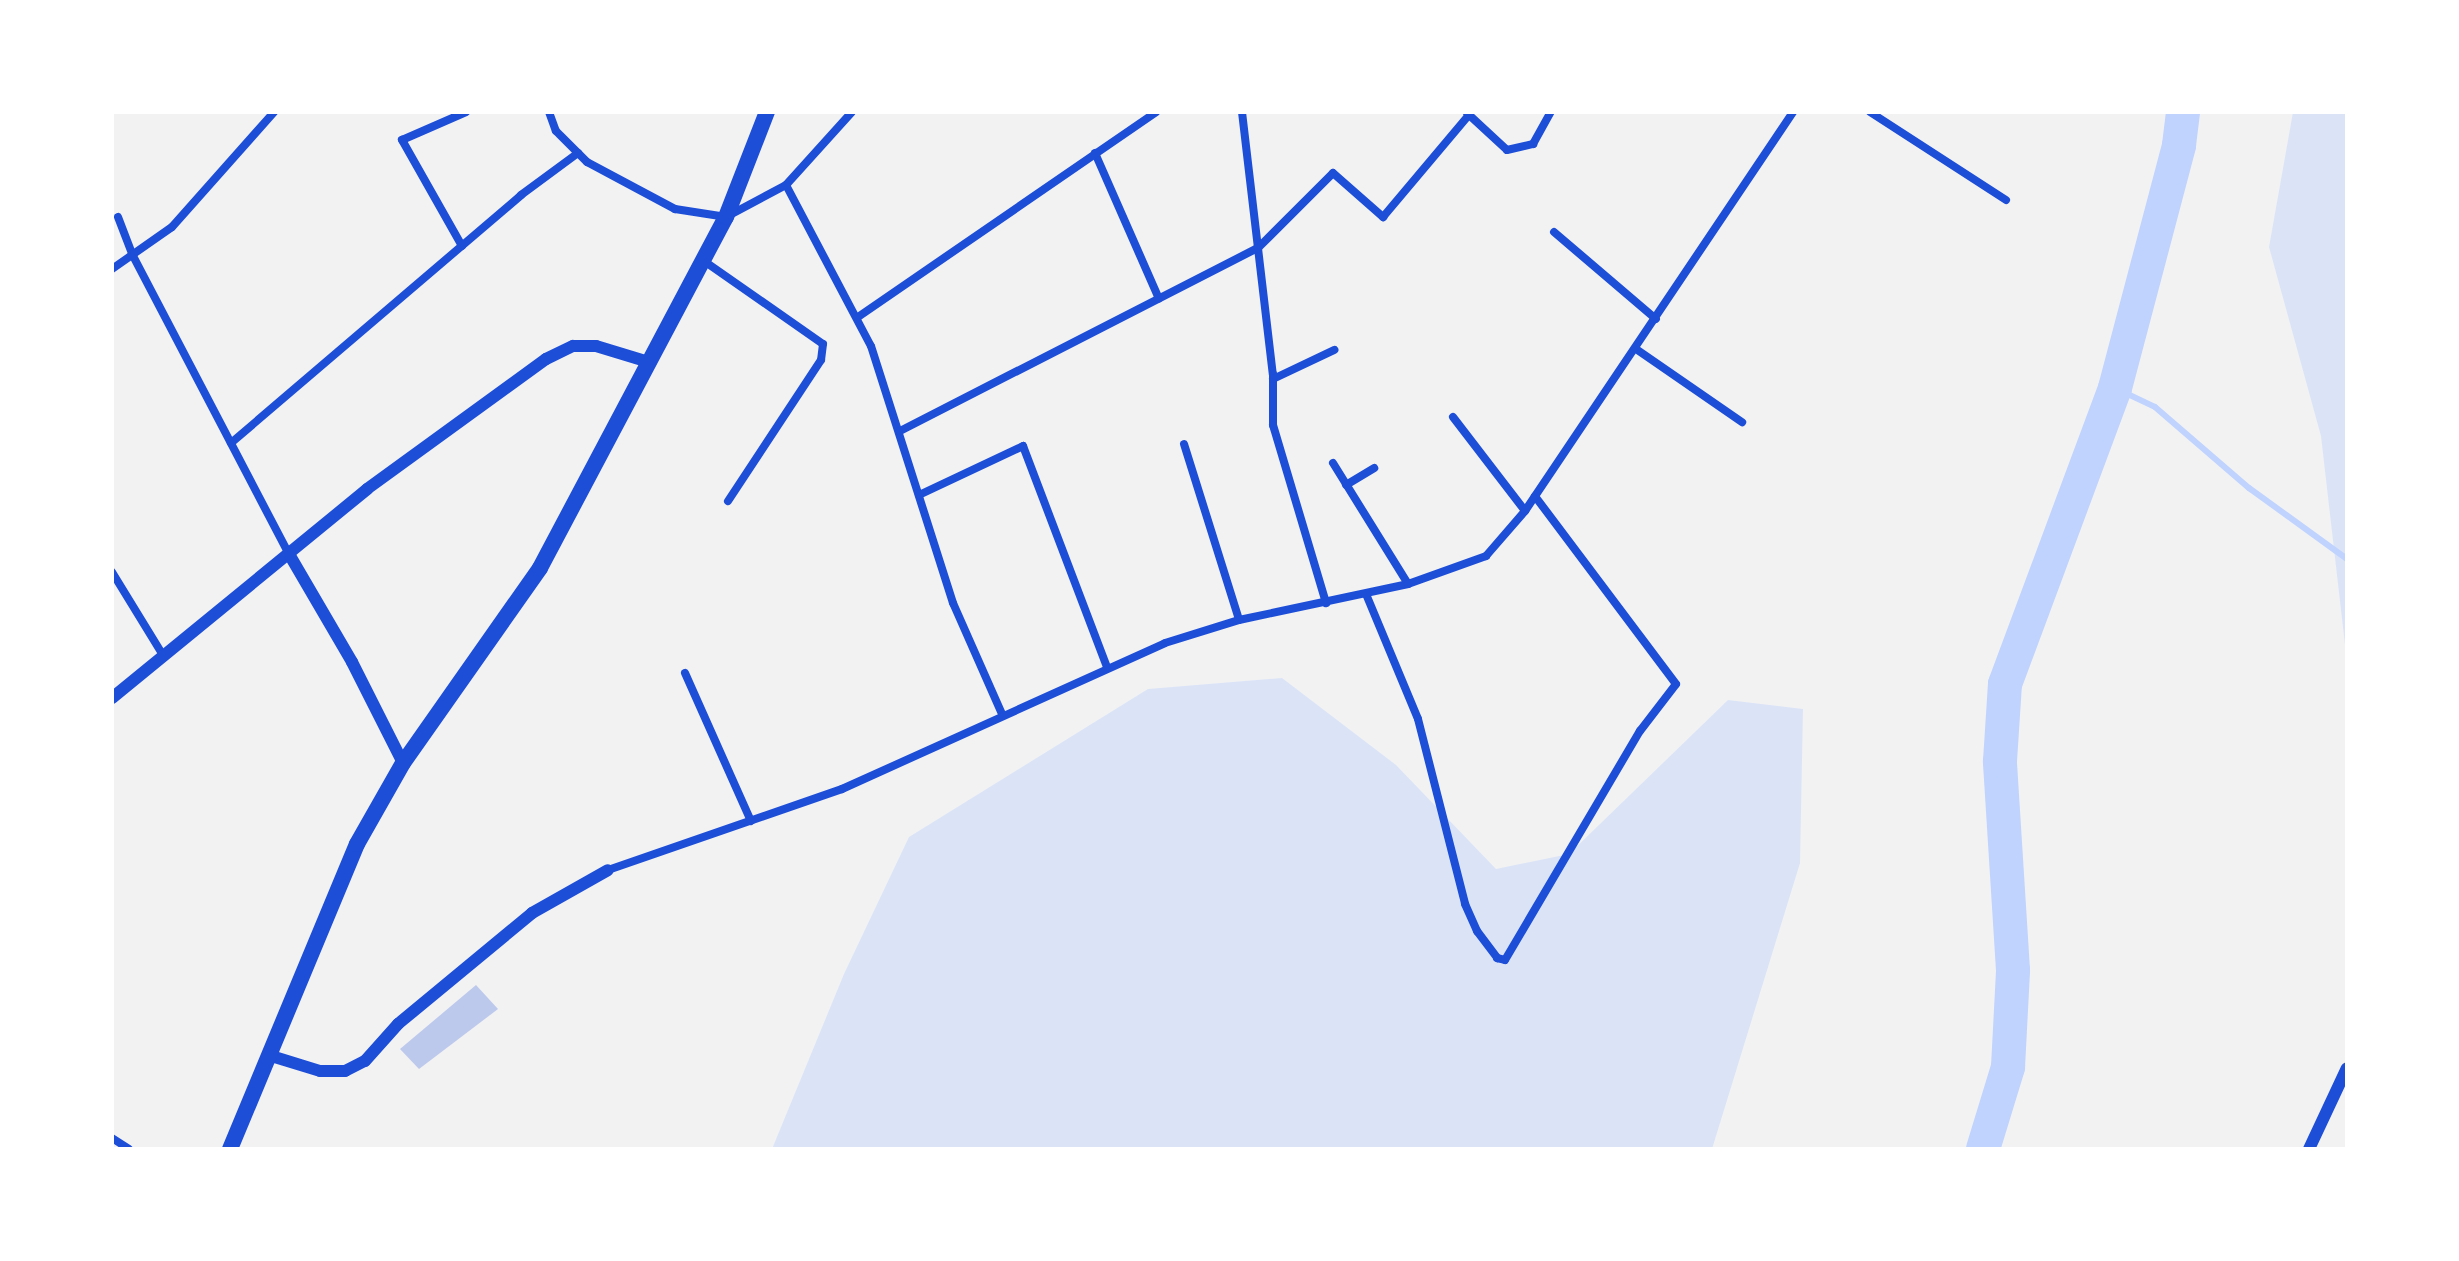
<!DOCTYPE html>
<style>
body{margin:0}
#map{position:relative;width:2459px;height:1261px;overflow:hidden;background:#f2f2f2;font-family:Commissioner,sans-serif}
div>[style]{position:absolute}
.green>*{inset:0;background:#dbe4f7}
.stream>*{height:6px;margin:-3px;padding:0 3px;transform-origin:3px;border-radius:3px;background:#bfd3fe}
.river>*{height:34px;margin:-17px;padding:0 17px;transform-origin:17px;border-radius:17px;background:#bfd3fe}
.building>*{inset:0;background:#bdc9ec}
.minor>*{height:8px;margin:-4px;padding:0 4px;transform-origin:4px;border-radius:4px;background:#1d4ed8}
.tertiary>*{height:12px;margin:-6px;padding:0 6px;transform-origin:6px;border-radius:6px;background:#1d4ed8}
.trunk>*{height:16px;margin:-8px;padding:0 8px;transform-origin:8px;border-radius:8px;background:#1d4ed8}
span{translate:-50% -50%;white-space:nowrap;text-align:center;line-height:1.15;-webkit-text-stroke:6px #fff;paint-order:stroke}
.frame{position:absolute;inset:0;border:114px solid #fff;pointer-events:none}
</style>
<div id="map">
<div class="green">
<i style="clip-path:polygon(2293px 112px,2347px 112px,2347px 662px,2321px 436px,2269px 247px)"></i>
<i style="clip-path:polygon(1282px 678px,1396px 765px,1496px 869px,1569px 854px,1728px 700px,1803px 709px,1800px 863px,1712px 1149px,772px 1149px,844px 974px,909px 837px,1148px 689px)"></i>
</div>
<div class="stream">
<i style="left:2115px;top:388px;width:44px;rotate:25.4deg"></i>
<i style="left:2155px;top:407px;width:124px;rotate:40.8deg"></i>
<i style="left:2249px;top:488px;width:121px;rotate:35.9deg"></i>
</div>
<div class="river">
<i style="left:1983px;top:1149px;width:86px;rotate:-73deg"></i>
<i style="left:2008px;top:1067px;width:97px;rotate:-87deg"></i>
<i style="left:2013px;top:970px;width:209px;rotate:-93.6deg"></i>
<i style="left:2000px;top:761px;width:77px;rotate:-86.3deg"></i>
<i style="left:2005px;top:684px;width:316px;rotate:-69.6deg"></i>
<i style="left:2115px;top:388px;width:251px;rotate:-75.2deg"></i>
<i style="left:2179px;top:145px;width:33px;rotate:-83deg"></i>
</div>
<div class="building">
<i style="clip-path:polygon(476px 985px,498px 1009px,419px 1069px,400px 1049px)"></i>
</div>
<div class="minor">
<i style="left:549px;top:112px;width:20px;rotate:70deg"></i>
<i style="left:556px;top:131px;width:44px;rotate:45deg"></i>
<i style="left:587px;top:162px;width:100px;rotate:28.1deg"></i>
<i style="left:675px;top:209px;width:52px;rotate:8.9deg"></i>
<i style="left:726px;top:217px;width:68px;rotate:-28.1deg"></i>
<i style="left:786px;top:185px;width:98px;rotate:-47.9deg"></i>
<i style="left:1242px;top:112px;width:264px;rotate:83.3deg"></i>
<i style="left:1273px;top:374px;width:51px;rotate:90deg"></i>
<i style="left:1273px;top:425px;width:186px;rotate:73.4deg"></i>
<i style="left:1870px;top:112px;width:162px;rotate:32.9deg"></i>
<i style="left:1467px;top:113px;width:54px;rotate:42.8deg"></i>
<i style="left:1507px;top:150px;width:27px;rotate:-13deg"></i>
<i style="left:1533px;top:144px;width:37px;rotate:-61deg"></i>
<i style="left:1095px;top:153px;width:159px;rotate:66.3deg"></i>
<i style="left:786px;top:185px;width:182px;rotate:62.2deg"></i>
<i style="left:871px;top:346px;width:270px;rotate:72.3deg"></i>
<i style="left:953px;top:603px;width:121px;rotate:66.2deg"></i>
<i style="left:118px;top:217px;width:40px;rotate:69deg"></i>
<i style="left:132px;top:254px;width:339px;rotate:62.4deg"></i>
<i style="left:1554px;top:232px;width:134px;rotate:40.5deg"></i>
<i style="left:462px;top:246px;width:122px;rotate:-119.5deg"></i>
<i style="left:402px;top:140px;width:70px;rotate:-23.6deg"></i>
<i style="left:704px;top:261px;width:145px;rotate:34.9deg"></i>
<i style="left:823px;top:344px;width:16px;rotate:97deg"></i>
<i style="left:821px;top:360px;width:169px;rotate:123.4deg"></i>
<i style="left:112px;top:269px;width:73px;rotate:-35deg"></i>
<i style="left:172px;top:227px;width:154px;rotate:-48.4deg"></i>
<i style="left:858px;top:317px;width:362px;rotate:-34.5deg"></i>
<i style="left:1636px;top:349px;width:129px;rotate:34.6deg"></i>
<i style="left:1273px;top:379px;width:68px;rotate:-25.4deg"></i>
<i style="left:1453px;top:417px;width:118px;rotate:52.5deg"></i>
<i style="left:900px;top:431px;width:402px;rotate:-27.1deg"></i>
<i style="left:1258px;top:248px;width:106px;rotate:-45deg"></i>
<i style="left:1333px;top:173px;width:67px;rotate:41.3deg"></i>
<i style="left:1383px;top:217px;width:133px;rotate:-49.9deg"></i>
<i style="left:231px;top:443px;width:382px;rotate:-40.5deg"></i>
<i style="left:521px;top:195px;width:71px;rotate:-36.4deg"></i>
<i style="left:1184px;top:444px;width:184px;rotate:72.6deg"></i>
<i style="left:1333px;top:463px;width:142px;rotate:58.2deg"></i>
<i style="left:1346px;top:485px;width:33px;rotate:-31deg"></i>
<i style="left:919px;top:495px;width:115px;rotate:-25.2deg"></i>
<i style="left:1023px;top:446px;width:236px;rotate:69.2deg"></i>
<i style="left:112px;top:572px;width:100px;rotate:58.5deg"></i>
<i style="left:1366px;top:594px;width:135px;rotate:67.4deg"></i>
<i style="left:1418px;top:719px;width:191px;rotate:75.7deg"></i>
<i style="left:1465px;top:904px;width:30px;rotate:66deg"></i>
<i style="left:1477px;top:931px;width:34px;rotate:53deg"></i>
<i style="left:1497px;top:958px;width:8px;rotate:14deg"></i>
<i style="left:1505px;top:960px;width:266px;rotate:-59.5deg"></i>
<i style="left:1640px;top:731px;width:59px;rotate:-52.5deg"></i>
<i style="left:1676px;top:684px;width:235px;rotate:-126.9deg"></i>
<i style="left:685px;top:673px;width:162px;rotate:66deg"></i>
<i style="left:608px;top:870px;width:248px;rotate:-19.1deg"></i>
<i style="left:842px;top:789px;width:354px;rotate:-24.3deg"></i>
<i style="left:1165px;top:643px;width:77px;rotate:-17.3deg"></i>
<i style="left:1239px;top:620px;width:173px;rotate:-12deg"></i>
<i style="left:1408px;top:584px;width:83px;rotate:-19.7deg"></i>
<i style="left:1486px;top:556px;width:60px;rotate:-49.1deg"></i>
<i style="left:1525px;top:511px;width:481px;rotate:-56.1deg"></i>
<i style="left:112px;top:1138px;width:20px;rotate:33deg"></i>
</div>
<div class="tertiary">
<i style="left:289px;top:554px;width:125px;rotate:59.7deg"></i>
<i style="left:352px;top:662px;width:113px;rotate:63.2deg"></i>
<i style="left:112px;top:698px;width:330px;rotate:-39.3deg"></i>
<i style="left:367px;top:489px;width:221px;rotate:-36deg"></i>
<i style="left:546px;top:359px;width:30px;rotate:-26deg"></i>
<i style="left:573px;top:346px;width:23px"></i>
<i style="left:596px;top:346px;width:55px;rotate:16.8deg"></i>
<i style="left:268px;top:1055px;width:54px;rotate:17.1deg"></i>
<i style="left:320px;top:1071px;width:25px"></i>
<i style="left:345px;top:1071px;width:22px;rotate:-27deg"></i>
<i style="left:365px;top:1061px;width:50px;rotate:-48.3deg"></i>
<i style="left:398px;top:1024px;width:174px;rotate:-39.6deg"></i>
<i style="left:532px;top:913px;width:87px;rotate:-29.5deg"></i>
<i style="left:2309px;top:1149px;width:89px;rotate:-64.9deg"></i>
</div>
<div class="trunk">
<i style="left:230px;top:1149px;width:330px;rotate:-67.4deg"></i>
<i style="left:357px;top:844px;width:93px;rotate:-60.4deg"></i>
<i style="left:403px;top:763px;width:238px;rotate:-54.9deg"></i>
<i style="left:540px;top:568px;width:397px;rotate:-62.1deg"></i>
<i style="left:726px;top:217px;width:113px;rotate:-68.7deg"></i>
</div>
<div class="frame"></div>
</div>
